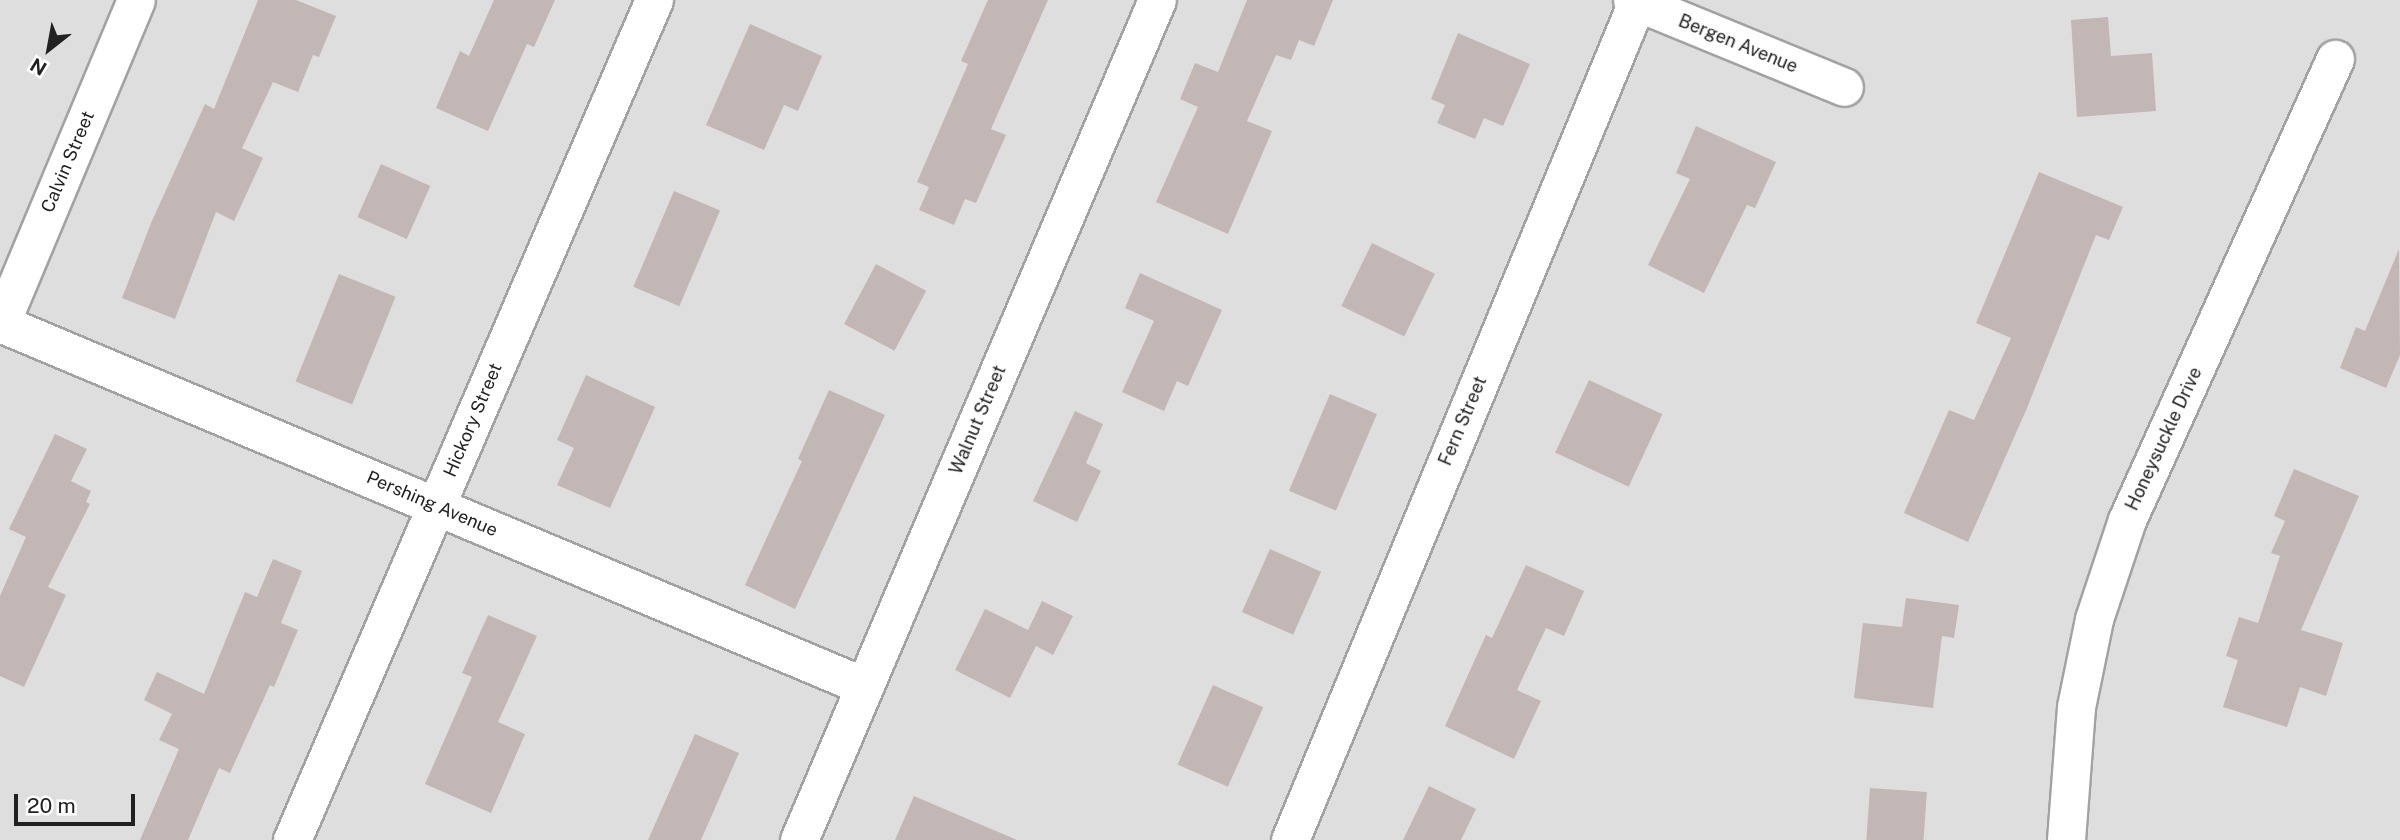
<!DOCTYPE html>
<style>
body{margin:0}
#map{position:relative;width:2400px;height:840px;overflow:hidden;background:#f1ece8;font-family:"Public Sans",sans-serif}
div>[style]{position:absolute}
.residential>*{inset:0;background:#dfdede;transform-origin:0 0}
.building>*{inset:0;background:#c2b7b5;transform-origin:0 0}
.roads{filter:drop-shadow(2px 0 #a2a2a2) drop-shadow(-2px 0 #a2a2a2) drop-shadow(0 2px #a2a2a2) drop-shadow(0 -2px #a2a2a2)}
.minor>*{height:37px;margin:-18.5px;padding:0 18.5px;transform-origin:18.5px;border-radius:18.5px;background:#fff}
span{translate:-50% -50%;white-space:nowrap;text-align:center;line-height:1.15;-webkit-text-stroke:7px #fff;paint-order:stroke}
.street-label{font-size:18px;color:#212121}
.north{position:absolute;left:14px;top:14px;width:70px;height:70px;-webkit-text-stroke:5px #fff;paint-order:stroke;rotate:211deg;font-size:19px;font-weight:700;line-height:28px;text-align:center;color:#212121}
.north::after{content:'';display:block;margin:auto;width:24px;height:32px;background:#212121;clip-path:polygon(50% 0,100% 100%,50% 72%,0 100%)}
.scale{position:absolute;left:14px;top:794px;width:121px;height:32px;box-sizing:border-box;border:4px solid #212121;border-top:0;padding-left:9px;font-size:21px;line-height:24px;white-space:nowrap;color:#212121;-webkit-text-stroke:5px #fff;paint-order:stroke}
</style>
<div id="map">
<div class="residential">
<i style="left:0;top:0;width:2400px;height:840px"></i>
</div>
<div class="building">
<i style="clip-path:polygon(258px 0,296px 0,336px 16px,319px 57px,313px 55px,298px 92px,273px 82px,242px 148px,263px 158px,234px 221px,216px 212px,175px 319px,122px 298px,151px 223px,205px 104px,214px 109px)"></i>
<i style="clip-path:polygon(494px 0,555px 0,534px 47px,527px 44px,488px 131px,436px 108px,460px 51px,469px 56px)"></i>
<i style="clip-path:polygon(988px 0,1048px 0,991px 129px,1006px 135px,976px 203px,965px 199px,954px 225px,919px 210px,929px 187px,917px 182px,968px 64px,961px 61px)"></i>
<i style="clip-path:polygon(1247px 0,1333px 0,1314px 46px,1299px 40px,1291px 60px,1276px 55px,1247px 121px,1272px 131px,1228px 234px,1156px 202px,1198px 107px,1180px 99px,1195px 63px,1218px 72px)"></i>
<i style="clip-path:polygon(2108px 17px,2111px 56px,2152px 53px,2156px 111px,2077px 117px,2071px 20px)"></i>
<i style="clip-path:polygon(750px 24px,822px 56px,798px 111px,784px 105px,764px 150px,706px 125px)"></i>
<i style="clip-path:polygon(1458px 33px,1530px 64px,1503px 126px,1484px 118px,1475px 139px,1437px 123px,1445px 105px,1431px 99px)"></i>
<i style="clip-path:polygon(1696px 126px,1776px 162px,1755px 208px,1747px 205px,1704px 293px,1648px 265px,1690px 179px,1676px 173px)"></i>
<i style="left:381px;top:164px;width:54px;height:58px;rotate:24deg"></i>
<i style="clip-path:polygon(2039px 172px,2123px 207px,2109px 240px,2096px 235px,2027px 408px,1968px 542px,1904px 513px,1949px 410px,1974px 420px,2011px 338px,1976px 323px)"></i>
<i style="left:674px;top:191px;width:50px;height:104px;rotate:23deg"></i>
<i style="left:1372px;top:243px;width:70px;height:70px;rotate:26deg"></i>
<i style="clip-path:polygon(2399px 249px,2400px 355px,2386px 388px,2340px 368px,2356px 327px,2365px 331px)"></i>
<i style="left:876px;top:264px;width:57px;height:68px;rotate:28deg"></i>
<i style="clip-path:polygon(1140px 273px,1222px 310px,1188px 386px,1177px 381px,1164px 411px,1122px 392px,1154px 321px,1125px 308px)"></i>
<i style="left:339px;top:274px;width:61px;height:116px;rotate:22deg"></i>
<i style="clip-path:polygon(586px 375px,655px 407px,610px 508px,557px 485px,574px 448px,557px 440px)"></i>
<i style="left:1589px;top:380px;width:81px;height:80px;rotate:25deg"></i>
<i style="clip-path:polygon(829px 390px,885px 415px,795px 609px,745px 585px,802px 461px,798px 459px)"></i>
<i style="left:1330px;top:394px;width:51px;height:105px;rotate:23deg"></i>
<i style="clip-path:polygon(1075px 411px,1103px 424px,1086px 463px,1101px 471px,1077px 522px,1033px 501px)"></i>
<i style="clip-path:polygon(55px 434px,87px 449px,71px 481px,91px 491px,86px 502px,90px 504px,48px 587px,66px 595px,24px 687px,0 676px,0 596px,26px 537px,9px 529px)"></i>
<i style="clip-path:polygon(2294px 469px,2359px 496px,2301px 630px,2343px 643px,2326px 696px,2300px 687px,2287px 727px,2223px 707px,2238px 660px,2226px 656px,2239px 617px,2258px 623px,2280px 556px,2271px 553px,2285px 521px,2274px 516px)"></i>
<i style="left:1270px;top:549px;width:56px;height:69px;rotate:24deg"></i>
<i style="clip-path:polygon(273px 559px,302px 571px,281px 623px,298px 630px,274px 687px,270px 685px,230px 773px,219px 768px,188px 840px,140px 840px,179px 749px,159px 740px,172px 714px,144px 700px,157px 672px,204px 694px,245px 592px,257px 597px)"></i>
<i style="clip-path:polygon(1526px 565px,1584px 591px,1564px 636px,1546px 628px,1517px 690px,1541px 701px,1514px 759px,1445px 726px,1486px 635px,1492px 638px)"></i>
<i style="clip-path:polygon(1906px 598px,1959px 605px,1954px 638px,1942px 636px,1933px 708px,1854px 698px,1863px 623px,1902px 627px)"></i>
<i style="clip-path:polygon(1042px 601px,1073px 616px,1053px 655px,1036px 646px,1010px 698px,955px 670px,985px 609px,1028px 630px)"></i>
<i style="clip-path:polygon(488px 615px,537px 636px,498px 722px,525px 734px,491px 813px,425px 784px,472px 677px,462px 673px)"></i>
<i style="left:1213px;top:685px;width:55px;height:87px;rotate:24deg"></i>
<i style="clip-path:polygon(695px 734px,739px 753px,701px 840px,648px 840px)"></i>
<i style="clip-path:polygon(1429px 786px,1476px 809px,1461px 840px,1403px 840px)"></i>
<i style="left:1870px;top:788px;width:57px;height:52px;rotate:4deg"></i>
<i style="clip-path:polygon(914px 796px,1017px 840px,895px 840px)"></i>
</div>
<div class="roads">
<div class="minor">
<i style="left:1632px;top:0;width:229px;rotate:22.3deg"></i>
<i style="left:0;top:323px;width:937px;rotate:22.79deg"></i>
<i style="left:0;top:325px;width:352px;rotate:-67.3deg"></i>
<i style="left:292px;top:840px;width:915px;rotate:-66.69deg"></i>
<i style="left:799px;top:840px;width:913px;rotate:-66.92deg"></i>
<i style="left:1290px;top:840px;width:907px;rotate:-67.51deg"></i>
<i style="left:2066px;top:840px;width:133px;rotate:-85.7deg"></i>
<i style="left:2076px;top:707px;width:90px;rotate:-78.4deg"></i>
<i style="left:2094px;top:619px;width:104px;rotate:-71.6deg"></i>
<i style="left:2127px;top:520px;width:506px;rotate:-65.72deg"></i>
</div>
</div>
<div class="street-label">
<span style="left:1738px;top:44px;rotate:22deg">Bergen Avenue</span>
<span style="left:68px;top:162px;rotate:-67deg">Calvin Street</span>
<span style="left:473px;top:420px;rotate:-67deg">Hickory Street</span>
<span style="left:978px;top:420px;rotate:-67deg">Walnut Street</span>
<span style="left:1463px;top:421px;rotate:-67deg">Fern Street</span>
<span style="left:2164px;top:439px;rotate:-65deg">Honeysuckle Drive</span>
<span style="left:432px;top:504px;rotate:23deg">Pershing Avenue</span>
</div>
<div class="north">N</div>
<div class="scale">20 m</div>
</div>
